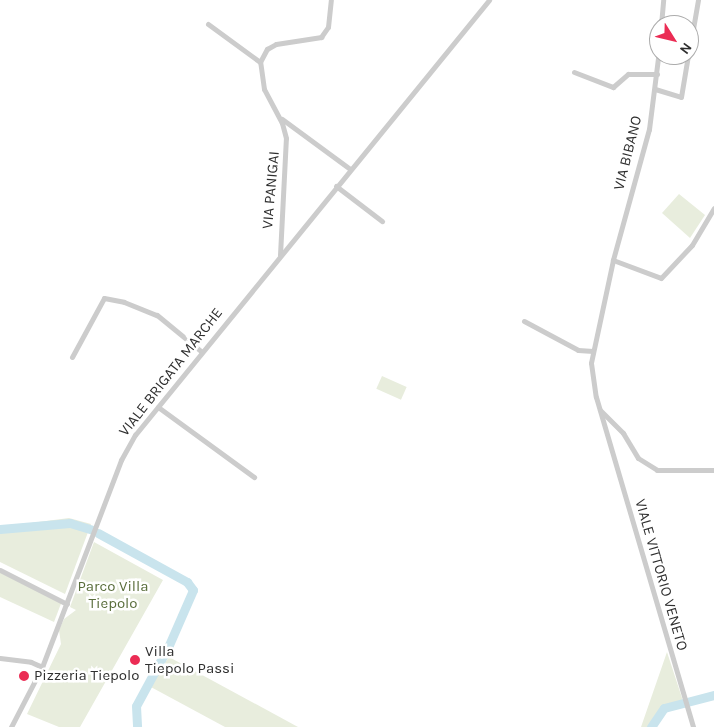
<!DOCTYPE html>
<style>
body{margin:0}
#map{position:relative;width:714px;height:727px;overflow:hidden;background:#fff;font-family:Karla,sans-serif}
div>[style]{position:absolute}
.green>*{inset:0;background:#e8eddd;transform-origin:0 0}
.river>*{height:9px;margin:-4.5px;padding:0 4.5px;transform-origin:4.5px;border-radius:4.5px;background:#c9e4ed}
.minor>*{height:5px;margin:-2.5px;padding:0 2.5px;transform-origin:2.5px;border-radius:2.5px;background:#ccc}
.dots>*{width:14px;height:14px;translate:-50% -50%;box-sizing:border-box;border:2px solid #fff;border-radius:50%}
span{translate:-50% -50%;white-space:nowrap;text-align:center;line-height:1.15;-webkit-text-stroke:5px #fff;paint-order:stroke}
.street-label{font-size:15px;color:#2f2f2f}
.park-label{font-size:15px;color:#596d3b}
.poi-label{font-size:15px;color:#2f2f2f}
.left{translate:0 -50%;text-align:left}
.north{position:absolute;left:649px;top:15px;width:50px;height:50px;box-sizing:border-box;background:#fff;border:1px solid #acacac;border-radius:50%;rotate:126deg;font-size:14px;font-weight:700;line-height:20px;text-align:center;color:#2f2f2f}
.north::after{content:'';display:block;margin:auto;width:18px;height:22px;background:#eb2c54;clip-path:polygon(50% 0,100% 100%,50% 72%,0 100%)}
</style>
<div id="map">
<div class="green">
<i style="clip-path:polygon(679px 194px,705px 215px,690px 238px,662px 213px)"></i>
<i style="left:382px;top:376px;width:27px;height:14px;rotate:24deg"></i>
<i style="clip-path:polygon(69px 518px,91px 524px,65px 594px,0 562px,0 527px)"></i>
<i style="clip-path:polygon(94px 542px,163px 580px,80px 727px,59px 727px,27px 714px,61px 644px,59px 630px,64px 619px,76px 610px,70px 607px)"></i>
<i style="clip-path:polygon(0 570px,62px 601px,54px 622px,0 597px)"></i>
<i style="clip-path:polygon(667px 652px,684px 704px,664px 712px,655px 727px,641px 727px)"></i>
<i style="clip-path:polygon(169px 657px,298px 727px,225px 727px,149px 686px)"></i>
</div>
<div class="river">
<i style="left:0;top:529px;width:70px;rotate:-4.9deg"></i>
<i style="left:70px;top:523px;width:24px;rotate:17deg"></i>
<i style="left:98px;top:533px;width:102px;rotate:28.8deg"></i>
<i style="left:187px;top:582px;width:10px;rotate:53deg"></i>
<i style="left:193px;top:590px;width:60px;rotate:113.6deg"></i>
<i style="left:169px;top:645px;width:69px;rotate:118.4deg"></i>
<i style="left:136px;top:706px;width:21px;rotate:87deg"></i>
<i style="left:651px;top:727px;width:23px;rotate:-56deg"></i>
<i style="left:664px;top:708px;width:52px;rotate:-14.6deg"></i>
</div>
<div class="minor">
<i style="left:208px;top:24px;width:64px;rotate:36.2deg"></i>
<i style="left:661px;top:25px;width:25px;rotate:-85deg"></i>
<i style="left:659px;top:50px;width:80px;rotate:97.2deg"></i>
<i style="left:649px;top:129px;width:136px;rotate:105.4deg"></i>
<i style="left:613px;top:260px;width:105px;rotate:102.1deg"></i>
<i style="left:591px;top:363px;width:34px;rotate:82deg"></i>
<i style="left:596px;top:397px;width:344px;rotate:73.6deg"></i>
<i style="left:689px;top:52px;width:53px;rotate:-80.2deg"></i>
<i style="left:574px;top:72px;width:42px;rotate:21deg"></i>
<i style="left:613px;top:87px;width:20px;rotate:-41deg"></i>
<i style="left:628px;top:74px;width:29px"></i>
<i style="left:655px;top:89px;width:27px;rotate:17deg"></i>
<i style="left:681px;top:97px;width:43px;rotate:-80.5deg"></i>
<i style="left:282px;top:119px;width:84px;rotate:36.3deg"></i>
<i style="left:336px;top:186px;width:58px;rotate:37.3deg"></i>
<i style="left:280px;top:255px;width:117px;rotate:-87.1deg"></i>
<i style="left:286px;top:138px;width:16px;rotate:-105deg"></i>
<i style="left:282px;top:123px;width:38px;rotate:-118deg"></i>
<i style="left:264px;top:89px;width:27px;rotate:-98deg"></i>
<i style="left:260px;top:62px;width:15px;rotate:-62deg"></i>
<i style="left:267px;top:49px;width:10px;rotate:-29deg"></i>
<i style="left:276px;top:44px;width:46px;rotate:-8.8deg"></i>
<i style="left:321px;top:37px;width:12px;rotate:-55deg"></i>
<i style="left:328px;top:27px;width:27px;rotate:-84deg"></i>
<i style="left:613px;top:260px;width:51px;rotate:20.6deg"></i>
<i style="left:661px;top:278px;width:45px;rotate:-46.8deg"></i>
<i style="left:692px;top:245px;width:43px;rotate:-59.3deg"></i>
<i style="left:524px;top:321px;width:61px;rotate:28.2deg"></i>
<i style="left:578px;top:350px;width:15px;rotate:4deg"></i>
<i style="left:72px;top:357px;width:67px;rotate:-61.5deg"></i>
<i style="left:104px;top:298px;width:20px;rotate:11deg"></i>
<i style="left:124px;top:302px;width:35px;rotate:22deg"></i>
<i style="left:157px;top:315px;width:58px;rotate:39.4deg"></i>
<i style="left:158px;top:407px;width:119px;rotate:36.1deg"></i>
<i style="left:600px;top:410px;width:33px;rotate:45deg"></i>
<i style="left:623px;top:433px;width:29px;rotate:59deg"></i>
<i style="left:638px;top:458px;width:22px;rotate:32deg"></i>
<i style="left:657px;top:470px;width:57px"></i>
<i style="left:0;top:570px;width:75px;rotate:26.9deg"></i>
<i style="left:0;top:658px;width:31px;rotate:7deg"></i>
<i style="left:31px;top:662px;width:12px;rotate:24deg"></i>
<i style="left:11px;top:727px;width:68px;rotate:-62.7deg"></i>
<i style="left:42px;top:667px;width:222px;rotate:-69.1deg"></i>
<i style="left:121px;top:460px;width:29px;rotate:-61deg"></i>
<i style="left:135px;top:435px;width:561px;rotate:-50.86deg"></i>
</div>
<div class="dots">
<i style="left:135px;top:660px;background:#eb2c54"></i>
<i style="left:24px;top:676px;background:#eb2c54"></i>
</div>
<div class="street-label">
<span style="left:628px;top:153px;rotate:-76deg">VIA BIBANO</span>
<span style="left:271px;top:190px;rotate:-85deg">VIA PANIGAI</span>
<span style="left:171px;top:372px;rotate:-52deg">VIALE BRIGATA MARCHE</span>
<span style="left:661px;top:575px;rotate:74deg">VIALE VITTORIO VENETO</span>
</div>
<div class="park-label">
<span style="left:113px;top:595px">Parco Villa<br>Tiepolo</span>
</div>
<div class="poi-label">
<span class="left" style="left:145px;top:660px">Villa<br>Tiepolo Passi</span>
<span class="left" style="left:34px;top:676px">Pizzeria Tiepolo</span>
</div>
<div class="north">N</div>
</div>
